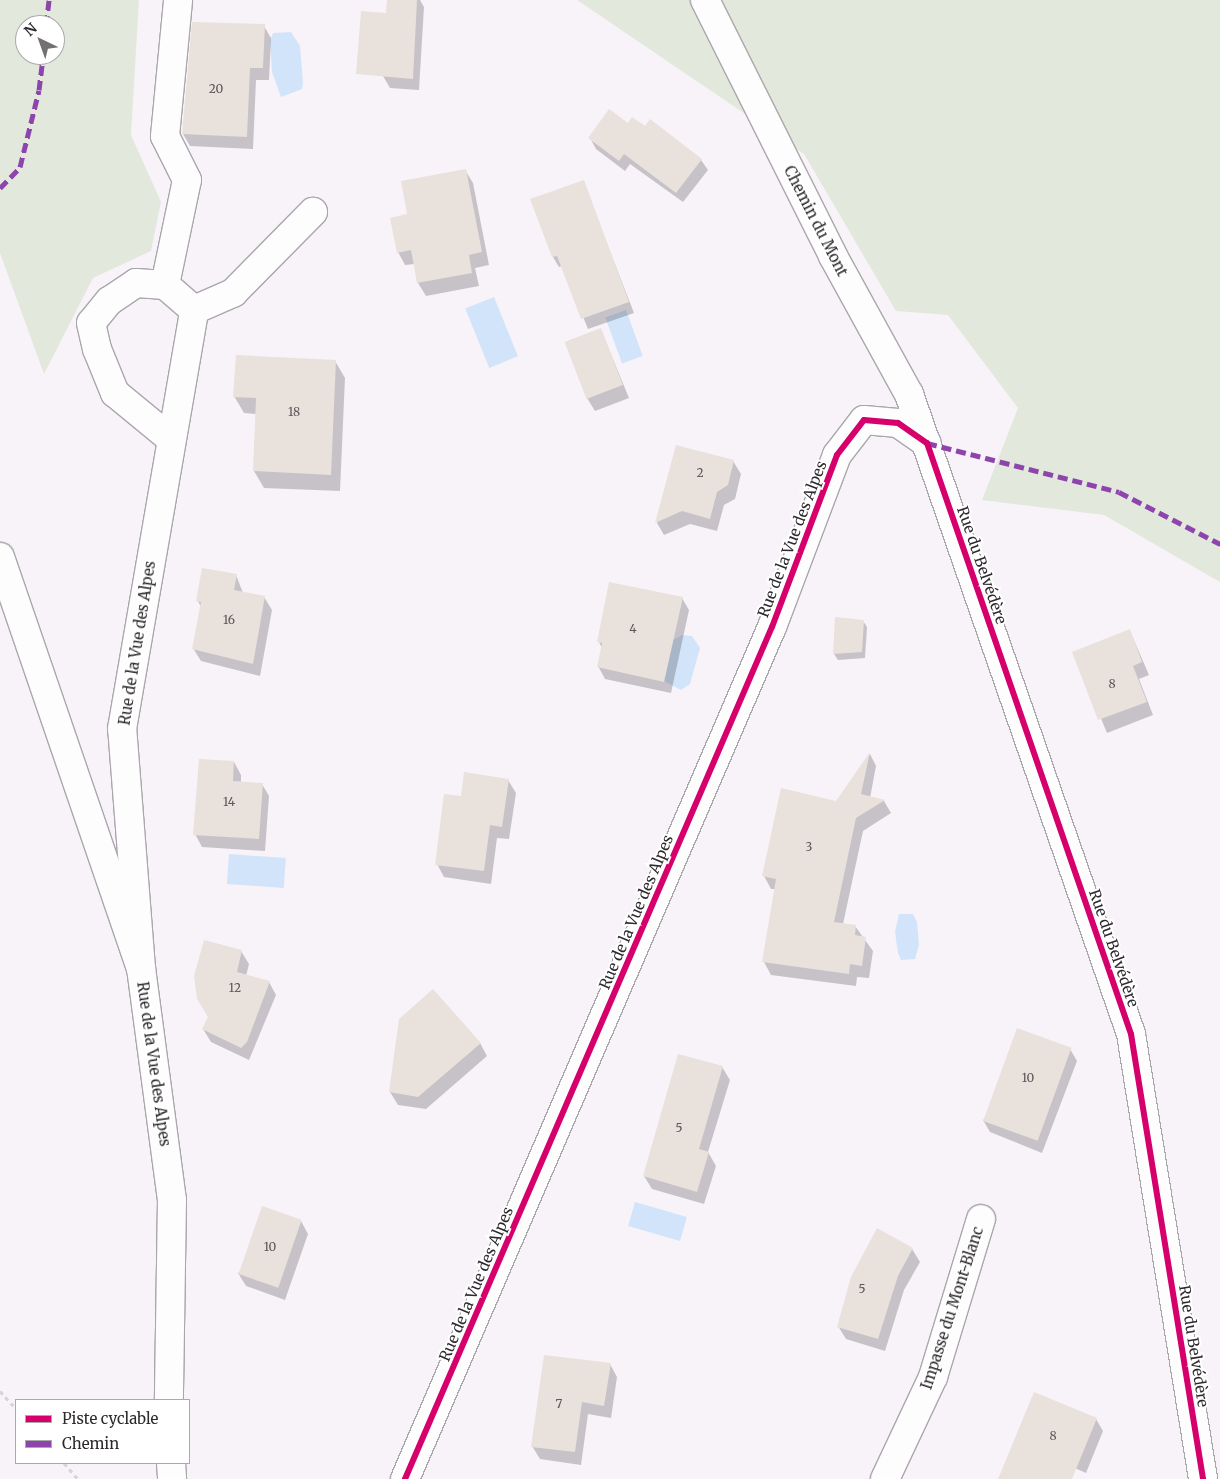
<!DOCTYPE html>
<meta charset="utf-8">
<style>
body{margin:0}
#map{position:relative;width:1220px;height:1479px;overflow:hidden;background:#f8f3f9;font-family:Merriweather,serif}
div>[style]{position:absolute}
.green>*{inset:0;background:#e2e8dc}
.water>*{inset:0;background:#d2e4f9;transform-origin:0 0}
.shadow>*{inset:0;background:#0003}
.building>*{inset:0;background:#e9e1dc;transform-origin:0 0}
.path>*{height:3px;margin-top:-1.5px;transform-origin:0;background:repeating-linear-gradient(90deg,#d5d4d6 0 4px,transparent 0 8px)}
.roads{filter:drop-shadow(1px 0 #aaa7ab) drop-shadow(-1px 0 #aaa7ab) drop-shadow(0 1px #aaa7ab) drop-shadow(0 -1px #aaa7ab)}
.minor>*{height:28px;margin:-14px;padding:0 14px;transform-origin:14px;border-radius:14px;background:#fefdfe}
.quiet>*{height:5px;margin-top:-2.5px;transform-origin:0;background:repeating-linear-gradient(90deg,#8e44ad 0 10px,transparent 0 15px)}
.cycleway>*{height:6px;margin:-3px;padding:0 3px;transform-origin:3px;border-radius:3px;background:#d6006c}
span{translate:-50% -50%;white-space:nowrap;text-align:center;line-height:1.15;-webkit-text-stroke:4px #fff;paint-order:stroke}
.number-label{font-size:12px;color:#5c5759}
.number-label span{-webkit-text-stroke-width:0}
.street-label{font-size:15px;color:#2d292d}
.legend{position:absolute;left:15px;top:1399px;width:175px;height:65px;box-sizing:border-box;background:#fff;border:1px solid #aba9ab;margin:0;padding:6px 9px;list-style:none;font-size:15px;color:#2d292d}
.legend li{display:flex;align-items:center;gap:10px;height:25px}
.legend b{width:25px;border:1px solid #aba9ab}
.north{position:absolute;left:15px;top:15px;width:50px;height:50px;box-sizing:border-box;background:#fff;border:1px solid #aba9ab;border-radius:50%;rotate:318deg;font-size:14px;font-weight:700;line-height:20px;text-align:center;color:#2d292d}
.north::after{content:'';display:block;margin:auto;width:18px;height:22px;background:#747074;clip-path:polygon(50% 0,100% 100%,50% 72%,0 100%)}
</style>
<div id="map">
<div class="green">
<i style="clip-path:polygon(evenodd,0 0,139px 0,131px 135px,161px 202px,151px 251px,93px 278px,44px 374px,0 253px,0 0,25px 25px,55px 25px,55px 55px,25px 55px,25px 25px)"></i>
<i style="clip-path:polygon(577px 0,1220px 0,1220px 582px,1104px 515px,982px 500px,1018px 408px,948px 315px,896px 311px,804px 154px)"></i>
</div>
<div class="water">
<i style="clip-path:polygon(291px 32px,300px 46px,303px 83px,302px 89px,281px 97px,272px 72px,270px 41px,273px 33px)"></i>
<i style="left:494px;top:297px;width:64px;height:31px;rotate:68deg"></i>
<i style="left:626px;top:310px;width:49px;height:22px;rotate:70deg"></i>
<i style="clip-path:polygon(682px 635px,692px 636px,700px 648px,690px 684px,681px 690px,664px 681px,673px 640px)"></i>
<i style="left:229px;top:854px;width:57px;height:30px;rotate:4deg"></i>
<i style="clip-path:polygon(899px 914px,913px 914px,917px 922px,919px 945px,915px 959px,901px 960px,898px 953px,895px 932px)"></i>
<i style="left:635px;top:1202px;width:54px;height:25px;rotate:16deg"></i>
</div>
<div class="shadow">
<i style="clip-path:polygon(389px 0,420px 0,424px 7px,419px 90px,390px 88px,383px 76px)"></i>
<i style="clip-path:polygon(264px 26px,271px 38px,269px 80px,256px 80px,253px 149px,190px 146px,183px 134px)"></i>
<i style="clip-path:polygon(651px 121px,701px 160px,708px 170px,683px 202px,630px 164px,625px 171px,596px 149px,590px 138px,645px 127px)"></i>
<i style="clip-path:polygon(465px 170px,473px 183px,489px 265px,475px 268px,479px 286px,426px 296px,418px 283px,415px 264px,405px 265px,398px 252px)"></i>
<i style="clip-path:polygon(583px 182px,634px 313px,588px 329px,562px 266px,559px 267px,553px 257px)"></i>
<i style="clip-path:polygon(601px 330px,629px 398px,595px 411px,587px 398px)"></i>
<i style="clip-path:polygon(335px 361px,345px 378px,340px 491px,264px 488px,254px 471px,257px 414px,244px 413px,234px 396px)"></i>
<i style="clip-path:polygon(677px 446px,733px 461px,741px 474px,735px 499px,724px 505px,717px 531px,690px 524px,664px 535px,657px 523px)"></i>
<i style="clip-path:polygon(236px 575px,243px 593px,264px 597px,272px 610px,260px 676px,201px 661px,193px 648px,201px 607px,198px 601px)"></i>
<i style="clip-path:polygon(682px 598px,689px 610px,671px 693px,605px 679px,598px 666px,602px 648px,599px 642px)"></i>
<i style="clip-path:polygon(863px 621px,867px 627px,865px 658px,838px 660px,834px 654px)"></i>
<i style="clip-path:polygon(1130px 631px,1149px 675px,1139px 679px,1153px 715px,1107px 733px,1074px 653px)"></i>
<i style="clip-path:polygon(870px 754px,876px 766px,870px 798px,884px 801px,891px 813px,863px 831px,843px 924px,855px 926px,873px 951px,869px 978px,857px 977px,856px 986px,771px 975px,764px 962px,775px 889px,771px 889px,764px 876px,836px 802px)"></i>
<i style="clip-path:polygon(234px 762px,241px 775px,241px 783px,262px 784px,269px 796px,265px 851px,202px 847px,195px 834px)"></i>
<i style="clip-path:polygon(508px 780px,516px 793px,509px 839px,497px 838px,491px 884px,444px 877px,437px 864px,462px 797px)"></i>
<i style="clip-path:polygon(241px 951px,249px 964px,246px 976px,269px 982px,276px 995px,249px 1060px,211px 1042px,203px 1029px)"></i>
<i style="clip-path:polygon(480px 1043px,487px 1056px,426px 1109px,398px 1105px,390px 1092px)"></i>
<i style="clip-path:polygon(1070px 1049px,1077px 1061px,1042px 1153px,990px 1132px,983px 1120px)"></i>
<i style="clip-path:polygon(722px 1067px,730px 1080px,708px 1152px,716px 1166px,704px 1204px,652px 1189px,644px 1176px)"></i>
<i style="clip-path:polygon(301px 1221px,308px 1234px,285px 1300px,246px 1286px,238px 1273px)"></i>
<i style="clip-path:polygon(912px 1249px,920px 1262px,904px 1290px,885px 1351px,846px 1339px,838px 1326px)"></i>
<i style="clip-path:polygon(610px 1364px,617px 1377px,611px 1418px,588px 1414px,581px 1465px,540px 1459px,532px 1446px)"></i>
<i style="clip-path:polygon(1096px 1419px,1103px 1431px,1086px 1473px,1068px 1465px,1063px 1479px,999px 1479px)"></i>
</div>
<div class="building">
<i style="clip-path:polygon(387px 0,417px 0,413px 79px,356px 74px,361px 11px,386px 13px)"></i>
<i style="clip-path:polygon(192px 22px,265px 24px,263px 68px,250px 68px,247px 137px,182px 134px)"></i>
<i style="clip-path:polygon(609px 109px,628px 123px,632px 117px,645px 126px,650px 119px,702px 159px,676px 193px,624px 154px,619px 161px,588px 138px)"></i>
<i style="clip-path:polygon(466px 169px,482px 252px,469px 255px,472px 273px,417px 283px,411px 250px,397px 253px,390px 218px,407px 214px,401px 181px)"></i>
<i style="clip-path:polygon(584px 180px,629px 302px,581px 319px,557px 256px,552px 257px,530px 199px)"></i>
<i style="left:601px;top:328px;width:61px;height:39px;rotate:69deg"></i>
<i style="clip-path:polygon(236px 355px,336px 360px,331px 475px,253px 471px,256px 398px,233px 397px)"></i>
<i style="clip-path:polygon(676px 445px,734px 460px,728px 485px,717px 492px,710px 519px,682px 511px,655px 523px)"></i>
<i style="clip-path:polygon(202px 568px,237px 574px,234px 590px,265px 596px,253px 664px,192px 649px,201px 602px,196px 601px)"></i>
<i style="clip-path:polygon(609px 582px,683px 597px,664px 682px,597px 667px,602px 643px,597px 642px)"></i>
<i style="clip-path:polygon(835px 617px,864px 620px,862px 652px,833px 654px)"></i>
<i style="clip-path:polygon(1130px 629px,1142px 662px,1133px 666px,1147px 702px,1098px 720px,1072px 652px)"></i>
<i style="clip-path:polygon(870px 752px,861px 794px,885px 800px,856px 818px,834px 922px,856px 925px,855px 935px,866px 937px,862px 966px,850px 964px,849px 974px,762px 962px,776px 879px,762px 876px,781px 788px,836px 801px)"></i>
<i style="clip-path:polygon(199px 759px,234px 761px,233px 781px,263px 783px,259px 839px,193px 835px)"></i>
<i style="clip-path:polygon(464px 772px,509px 779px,502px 827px,490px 825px,484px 871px,435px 865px,444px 794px,461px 796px)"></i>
<i style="clip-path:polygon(204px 940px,242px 950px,237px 972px,270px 981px,247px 1042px,241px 1048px,202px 1029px,208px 1017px,197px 999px,194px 976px)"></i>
<i style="clip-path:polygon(433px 989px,481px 1043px,418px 1097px,389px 1092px,399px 1019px)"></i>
<i style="left:1017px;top:1028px;width:58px;height:99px;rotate:20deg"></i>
<i style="clip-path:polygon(678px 1054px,723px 1066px,699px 1149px,709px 1152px,697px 1192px,643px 1176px)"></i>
<i style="left:262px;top:1206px;width:42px;height:72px;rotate:19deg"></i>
<i style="clip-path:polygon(877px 1228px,913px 1248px,898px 1276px,878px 1339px,837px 1327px,851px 1277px)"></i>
<i style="clip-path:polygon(544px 1355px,611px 1363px,604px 1406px,582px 1402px,575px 1452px,531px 1447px)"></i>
<i style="clip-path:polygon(1034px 1392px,1097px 1418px,1072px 1479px,998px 1479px)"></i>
</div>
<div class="path">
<i style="left:0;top:1391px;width:24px;rotate:48deg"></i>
<i style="left:64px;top:1463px;width:21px;rotate:49deg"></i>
</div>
<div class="roads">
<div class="minor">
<i style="left:705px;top:0;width:286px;rotate:63.4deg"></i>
<i style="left:833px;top:256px;width:158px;rotate:61.2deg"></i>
<i style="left:909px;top:394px;width:677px;rotate:70.87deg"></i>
<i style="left:1131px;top:1034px;width:451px;rotate:80.8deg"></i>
<i style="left:165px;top:285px;width:107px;rotate:-78.2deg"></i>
<i style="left:187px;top:180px;width:49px;rotate:-116.6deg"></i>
<i style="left:165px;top:136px;width:137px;rotate:-84.5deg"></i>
<i style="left:194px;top:310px;width:43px;rotate:-23.6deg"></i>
<i style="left:233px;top:293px;width:114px;rotate:-45.4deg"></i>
<i style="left:0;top:557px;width:435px;rotate:71.1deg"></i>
<i style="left:141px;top:968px;width:234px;rotate:82.4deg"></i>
<i style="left:172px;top:1200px;width:200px;rotate:90.9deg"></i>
<i style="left:141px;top:968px;width:240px;rotate:-94.5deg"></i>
<i style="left:122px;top:729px;width:425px;rotate:-80.2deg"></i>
<i style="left:194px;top:310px;width:38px;rotate:-139deg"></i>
<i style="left:165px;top:285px;width:29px;rotate:-176deg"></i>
<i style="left:136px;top:283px;width:32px;rotate:146deg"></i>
<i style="left:109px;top:301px;width:28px;rotate:129deg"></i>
<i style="left:91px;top:323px;width:27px;rotate:77deg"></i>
<i style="left:97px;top:349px;width:48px;rotate:67.8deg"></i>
<i style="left:115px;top:393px;width:72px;rotate:39.4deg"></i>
<i style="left:171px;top:1463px;width:16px;rotate:86deg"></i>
<i style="left:405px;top:1479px;width:928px;rotate:-66.7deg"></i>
<i style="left:772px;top:627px;width:184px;rotate:-69.3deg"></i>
<i style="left:837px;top:455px;width:44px;rotate:-52.4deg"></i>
<i style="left:864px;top:420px;width:34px;rotate:5deg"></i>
<i style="left:898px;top:423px;width:35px;rotate:35deg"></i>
<i style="left:885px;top:1479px;width:113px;rotate:-64.8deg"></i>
<i style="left:933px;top:1377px;width:165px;rotate:-73.1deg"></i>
</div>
</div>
<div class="quiet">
<i style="left:46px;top:25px;width:25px;rotate:-83deg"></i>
<i style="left:0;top:188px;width:29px;rotate:-46deg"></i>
<i style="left:20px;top:167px;width:79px;rotate:-76.1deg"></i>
<i style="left:39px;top:90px;width:35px;rotate:-83deg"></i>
<i style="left:927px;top:443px;width:198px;rotate:14.3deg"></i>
<i style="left:1119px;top:492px;width:114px;rotate:27.2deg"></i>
</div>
<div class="cycleway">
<i style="left:405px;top:1479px;width:928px;rotate:-66.7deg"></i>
<i style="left:772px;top:627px;width:184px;rotate:-69.3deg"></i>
<i style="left:837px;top:455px;width:44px;rotate:-52.4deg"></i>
<i style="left:864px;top:420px;width:34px;rotate:5deg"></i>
<i style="left:898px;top:423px;width:35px;rotate:35deg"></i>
<i style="left:927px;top:443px;width:625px;rotate:70.96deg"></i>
<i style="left:1131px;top:1034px;width:451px;rotate:80.8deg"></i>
</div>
<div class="number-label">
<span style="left:216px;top:89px">20</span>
<span style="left:294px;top:412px">18</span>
<span style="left:700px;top:473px">2</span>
<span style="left:229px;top:620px">16</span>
<span style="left:633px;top:629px">4</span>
<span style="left:1112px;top:684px">8</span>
<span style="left:229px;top:802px">14</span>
<span style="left:809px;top:847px">3</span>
<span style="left:235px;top:988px">12</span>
<span style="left:1028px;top:1078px">10</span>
<span style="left:679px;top:1128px">5</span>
<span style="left:270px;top:1247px">10</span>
<span style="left:862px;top:1289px">5</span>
<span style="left:559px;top:1404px">7</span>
<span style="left:1053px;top:1436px">8</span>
</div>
<div class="street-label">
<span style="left:816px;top:221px;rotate:63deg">Chemin du Mont</span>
<span style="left:792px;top:539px;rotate:-69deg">Rue de la Vue des Alpes</span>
<span style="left:982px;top:565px;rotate:71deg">Rue du Belvédère</span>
<span style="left:137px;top:643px;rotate:-81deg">Rue de la Vue des Alpes</span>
<span style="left:636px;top:912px;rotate:-67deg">Rue de la Vue des Alpes</span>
<span style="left:1114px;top:948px;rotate:71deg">Rue du Belvédère</span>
<span style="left:154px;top:1064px;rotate:82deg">Rue de la Vue des Alpes</span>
<span style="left:476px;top:1284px;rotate:-67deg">Rue de la Vue des Alpes</span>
<span style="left:952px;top:1308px;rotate:-72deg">Impasse du Mont-Blanc</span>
<span style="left:1194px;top:1346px;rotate:81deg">Rue du Belvédère</span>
</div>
<ul class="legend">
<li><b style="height:6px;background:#d6006c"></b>Piste cyclable</li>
<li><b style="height:6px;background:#8e44ad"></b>Chemin</li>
</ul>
<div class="north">N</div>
</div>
